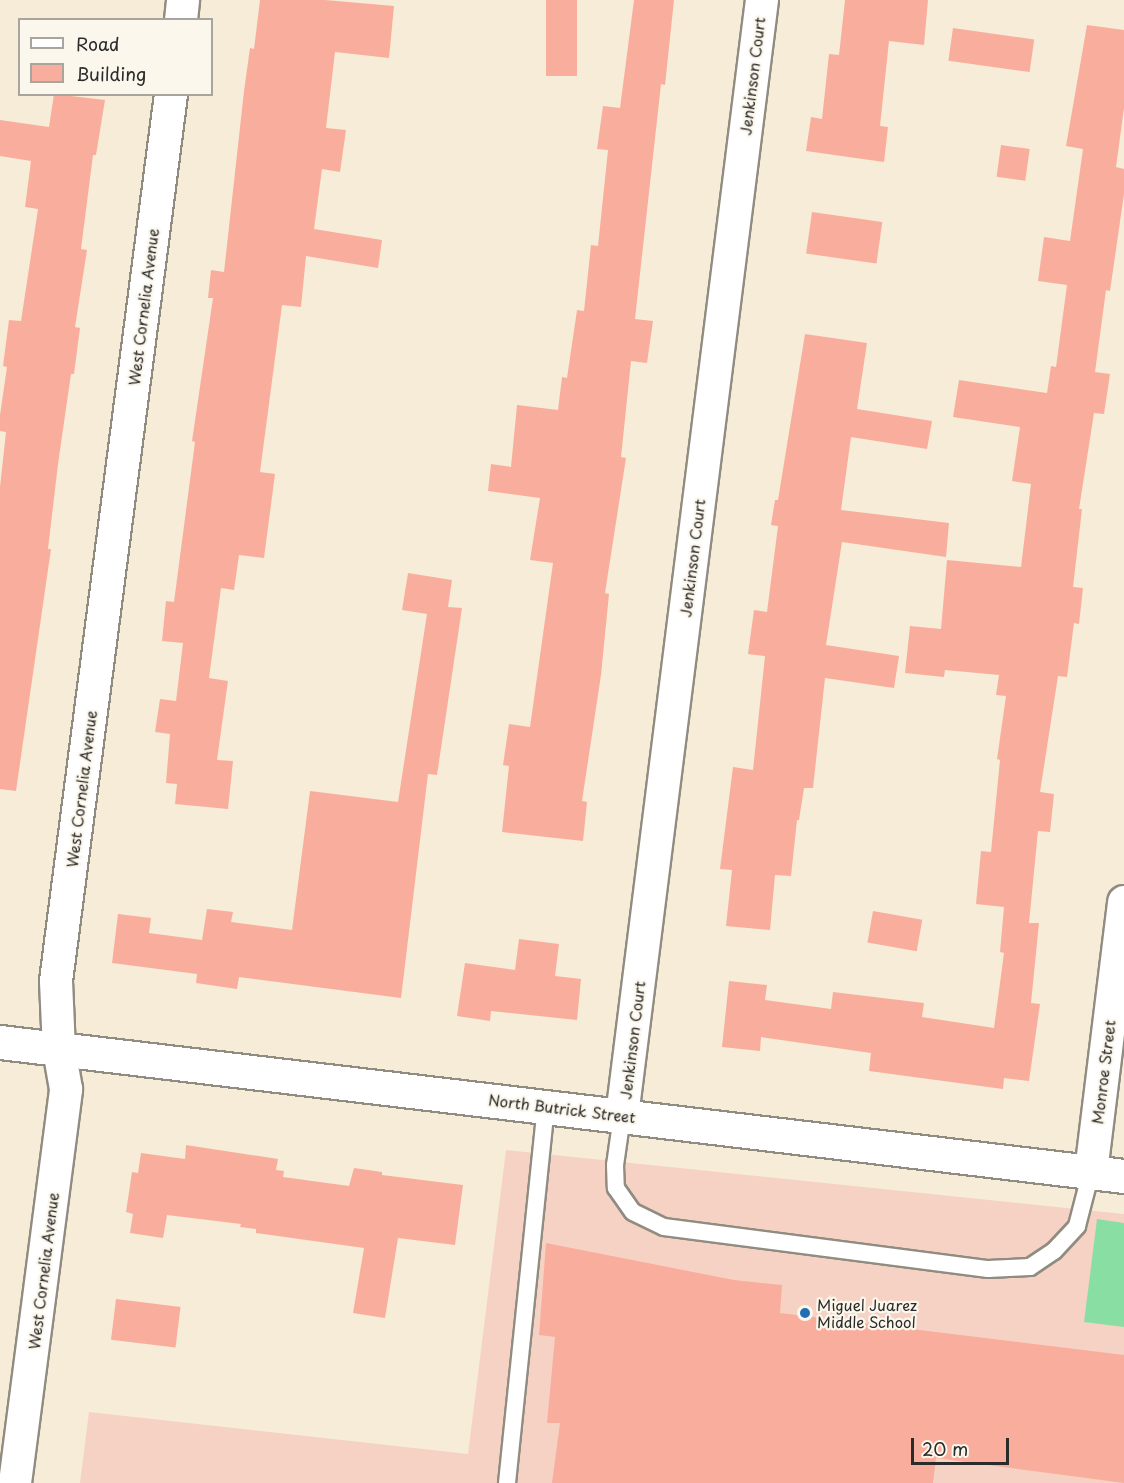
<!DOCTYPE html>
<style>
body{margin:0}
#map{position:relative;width:1124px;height:1483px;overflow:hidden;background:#f7ecd7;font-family:"Playpen Sans",sans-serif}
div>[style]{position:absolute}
.built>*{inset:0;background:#f6d2c4}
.green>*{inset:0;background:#89dfa3}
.building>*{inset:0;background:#f9ae9d;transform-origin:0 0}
.roads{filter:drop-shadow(2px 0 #918c81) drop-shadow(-2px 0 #918c81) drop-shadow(0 2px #918c81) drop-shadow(0 -2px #918c81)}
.service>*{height:16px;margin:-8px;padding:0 8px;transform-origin:8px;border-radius:8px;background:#fff}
.minor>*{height:32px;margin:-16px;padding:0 16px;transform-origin:16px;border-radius:16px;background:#fff}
.tertiary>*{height:33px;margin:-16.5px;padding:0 16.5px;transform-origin:16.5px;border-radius:16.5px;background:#fff}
.dots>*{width:16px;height:16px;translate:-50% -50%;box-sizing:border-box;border:3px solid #fbf7ec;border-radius:50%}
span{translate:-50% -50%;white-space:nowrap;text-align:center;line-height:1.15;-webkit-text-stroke:4.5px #fbf7ec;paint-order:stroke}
.street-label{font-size:15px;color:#2b2b2b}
.poi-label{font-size:15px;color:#2b2b2b}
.left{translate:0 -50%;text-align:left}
.legend{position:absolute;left:18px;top:18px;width:195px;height:78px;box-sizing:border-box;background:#fbf7ec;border:2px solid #a8a59f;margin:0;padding:8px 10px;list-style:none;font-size:18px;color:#2b2b2b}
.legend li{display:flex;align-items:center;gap:12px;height:30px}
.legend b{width:30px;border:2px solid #a8a59f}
.scale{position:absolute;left:911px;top:1438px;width:98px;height:27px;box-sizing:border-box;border:3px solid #2b2b2b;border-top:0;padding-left:8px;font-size:18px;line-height:21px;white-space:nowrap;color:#2b2b2b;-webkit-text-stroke:4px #fbf7ec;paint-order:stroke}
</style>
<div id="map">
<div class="built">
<i style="clip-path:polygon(506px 1150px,1124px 1214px,1124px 1483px,80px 1483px,89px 1412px,468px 1454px)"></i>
</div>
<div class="green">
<i style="clip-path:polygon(1097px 1219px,1124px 1223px,1124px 1327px,1084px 1322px)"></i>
</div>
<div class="building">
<i style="clip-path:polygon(260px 0,325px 0,394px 6px,389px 58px,335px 52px,326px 128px,346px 130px,340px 172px,322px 169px,314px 229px,382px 240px,378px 268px,306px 256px,301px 307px,282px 305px,260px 472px,275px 474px,264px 558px,239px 555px,234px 590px,221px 588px,209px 678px,228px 681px,217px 760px,233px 761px,228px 809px,175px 804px,177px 784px,166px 783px,170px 734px,155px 732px,160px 699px,176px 701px,183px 643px,162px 641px,166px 601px,174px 602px,195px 442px,192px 441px,213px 298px,208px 298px,211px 270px,224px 272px,244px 91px,250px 48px,254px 49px)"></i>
<i style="left:546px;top:0;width:31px;height:76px"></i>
<i style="clip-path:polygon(634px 0,674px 0,665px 85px,661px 84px,635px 319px,653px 321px,647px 363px,631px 361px,621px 457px,626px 458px,605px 593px,609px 594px,601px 675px,582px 801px,587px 802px,583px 841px,502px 832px,509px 766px,503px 765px,509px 724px,530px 727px,553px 563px,530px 560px,540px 498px,488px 491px,491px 464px,511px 467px,517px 405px,558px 410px,562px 377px,567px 378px,577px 310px,584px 311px,591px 245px,598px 246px,608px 150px,597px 149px,603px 106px,620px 108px)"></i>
<i style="clip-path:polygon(845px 0,928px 0,924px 45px,889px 41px,880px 126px,888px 127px,884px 162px,806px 151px,811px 117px,822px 119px,829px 54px,839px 55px)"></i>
<i style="clip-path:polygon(1087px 25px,1124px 30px,1124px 108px,1116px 167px,1124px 169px,1124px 194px,1110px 291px,1106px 290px,1095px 372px,1110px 374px,1104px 414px,1094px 413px,1079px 509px,1082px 509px,1073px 587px,1083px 588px,1079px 624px,1074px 623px,1067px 677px,1058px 676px,1040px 792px,1054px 794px,1050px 832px,1038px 831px,1029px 923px,1039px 923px,1031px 1003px,1040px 1004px,1029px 1081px,1004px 1078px,1003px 1089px,869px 1071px,871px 1053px,761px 1037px,760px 1051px,722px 1047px,729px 981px,767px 985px,765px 1000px,831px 1009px,833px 992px,924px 1003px,922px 1017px,994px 1028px,1004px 953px,1000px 952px,1004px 907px,976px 904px,981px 851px,991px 852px,1000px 760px,997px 759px,1006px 696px,996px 695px,999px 675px,945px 670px,944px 677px,905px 673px,910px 626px,941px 629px,947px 560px,1021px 567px,1031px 484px,1012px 481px,1020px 427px,953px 417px,959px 380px,1047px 393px,1051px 366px,1056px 367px,1067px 285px,1038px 281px,1044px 237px,1070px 241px,1083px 149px,1066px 146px)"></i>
<i style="left:953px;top:28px;width:82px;height:33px;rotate:8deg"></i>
<i style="clip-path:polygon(54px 94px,105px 100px,96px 155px,93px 155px,81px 249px,87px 250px,75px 327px,80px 328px,74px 374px,71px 374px,58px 464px,48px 549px,51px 549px,16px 791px,0 789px,0 487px,6px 432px,0 431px,0 415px,7px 367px,3px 366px,9px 320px,21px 321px,38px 209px,25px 207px,31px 161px,0 156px,0 120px,49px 127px)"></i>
<i style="left:1001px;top:145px;width:29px;height:32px;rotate:8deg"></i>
<i style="left:812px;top:212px;width:71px;height:42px;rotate:8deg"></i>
<i style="clip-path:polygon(805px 334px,867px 343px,857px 409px,932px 421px,927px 449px,851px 437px,841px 510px,949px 523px,946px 557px,842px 542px,826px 645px,899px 656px,894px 688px,825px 678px,813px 788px,804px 788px,799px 820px,797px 820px,791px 876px,775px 875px,770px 930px,726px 926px,732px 870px,720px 869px,733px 767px,753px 770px,765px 656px,748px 654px,754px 610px,767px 612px,778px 526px,771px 525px,775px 500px,778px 500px)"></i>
<i style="clip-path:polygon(408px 573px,452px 580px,448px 607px,462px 608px,437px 775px,428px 774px,401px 998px,239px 977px,237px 989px,196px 983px,197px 974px,112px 963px,118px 914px,151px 918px,149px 933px,202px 940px,207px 909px,233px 912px,231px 922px,292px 930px,310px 791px,398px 802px,427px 614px,402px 610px)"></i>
<i style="left:873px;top:911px;width:50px;height:32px;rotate:10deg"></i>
<i style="clip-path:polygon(519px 939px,559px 944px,555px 976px,581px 979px,577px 1020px,491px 1011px,490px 1021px,457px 1016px,465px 963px,515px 970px)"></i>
<i style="clip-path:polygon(186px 1145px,278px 1159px,276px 1170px,284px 1171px,283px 1177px,349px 1186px,354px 1168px,382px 1172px,382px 1175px,463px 1185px,455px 1245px,398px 1238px,385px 1318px,353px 1313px,364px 1248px,256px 1233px,256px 1229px,240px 1227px,241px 1224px,167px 1215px,163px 1238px,130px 1233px,133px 1214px,126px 1212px,132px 1172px,138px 1173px,141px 1153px,185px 1159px)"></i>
<i style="clip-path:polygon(546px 1243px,734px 1280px,782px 1285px,780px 1313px,1124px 1355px,1124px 1483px,936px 1458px,933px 1483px,552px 1483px,560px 1423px,547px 1423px,555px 1337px,539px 1335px)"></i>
<i style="left:116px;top:1299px;width:65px;height:41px;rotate:7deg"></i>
</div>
<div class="roads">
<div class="service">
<i style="left:622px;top:1116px;width:49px;rotate:98.1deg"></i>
<i style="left:615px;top:1165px;width:23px;rotate:88deg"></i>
<i style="left:616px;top:1188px;width:29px;rotate:55deg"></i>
<i style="left:633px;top:1212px;width:34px;rotate:26deg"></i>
<i style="left:664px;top:1227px;width:327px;rotate:7.4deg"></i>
<i style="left:988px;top:1269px;width:42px;rotate:-2.7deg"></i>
<i style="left:1030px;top:1267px;width:29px;rotate:-34deg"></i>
<i style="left:1054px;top:1251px;width:34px;rotate:-47deg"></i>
<i style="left:1077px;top:1226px;width:56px;rotate:-75.5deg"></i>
<i style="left:507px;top:1483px;width:379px;rotate:-84.1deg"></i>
</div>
<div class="minor">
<i style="left:181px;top:20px;width:20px;rotate:-84deg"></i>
<i style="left:622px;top:1116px;width:1125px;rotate:-82.85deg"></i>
<i style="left:1091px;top:1172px;width:272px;rotate:-83deg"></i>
<i style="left:15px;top:1483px;width:397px;rotate:-82.6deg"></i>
<i style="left:66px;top:1089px;width:40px;rotate:-100deg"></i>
<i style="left:59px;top:1050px;width:69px;rotate:-92.5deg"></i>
<i style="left:56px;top:981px;width:894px;rotate:-82.61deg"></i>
</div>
<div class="tertiary">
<i style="left:0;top:1042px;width:1132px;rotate:6.8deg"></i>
</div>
</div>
<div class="dots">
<i style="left:805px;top:1313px;background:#1f6fb2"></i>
</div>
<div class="street-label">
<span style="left:752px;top:76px;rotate:-83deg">Jenkinson Court</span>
<span style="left:143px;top:307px;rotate:-83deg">West Cornelia Avenue</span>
<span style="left:692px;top:558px;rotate:-83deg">Jenkinson Court</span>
<span style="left:81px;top:789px;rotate:-83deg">West Cornelia Avenue</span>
<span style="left:632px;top:1040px;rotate:-83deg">Jenkinson Court</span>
<span style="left:1103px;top:1072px;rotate:-83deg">Monroe Street</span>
<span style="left:562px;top:1108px;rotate:7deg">North Butrick Street</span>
<span style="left:43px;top:1271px;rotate:-83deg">West Cornelia Avenue</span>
</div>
<div class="poi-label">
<span class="left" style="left:817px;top:1313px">Miguel Juarez<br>Middle School</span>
</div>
<ul class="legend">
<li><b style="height:8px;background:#fff"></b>Road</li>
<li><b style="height:16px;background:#f9ae9d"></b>Building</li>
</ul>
<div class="scale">20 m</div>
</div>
